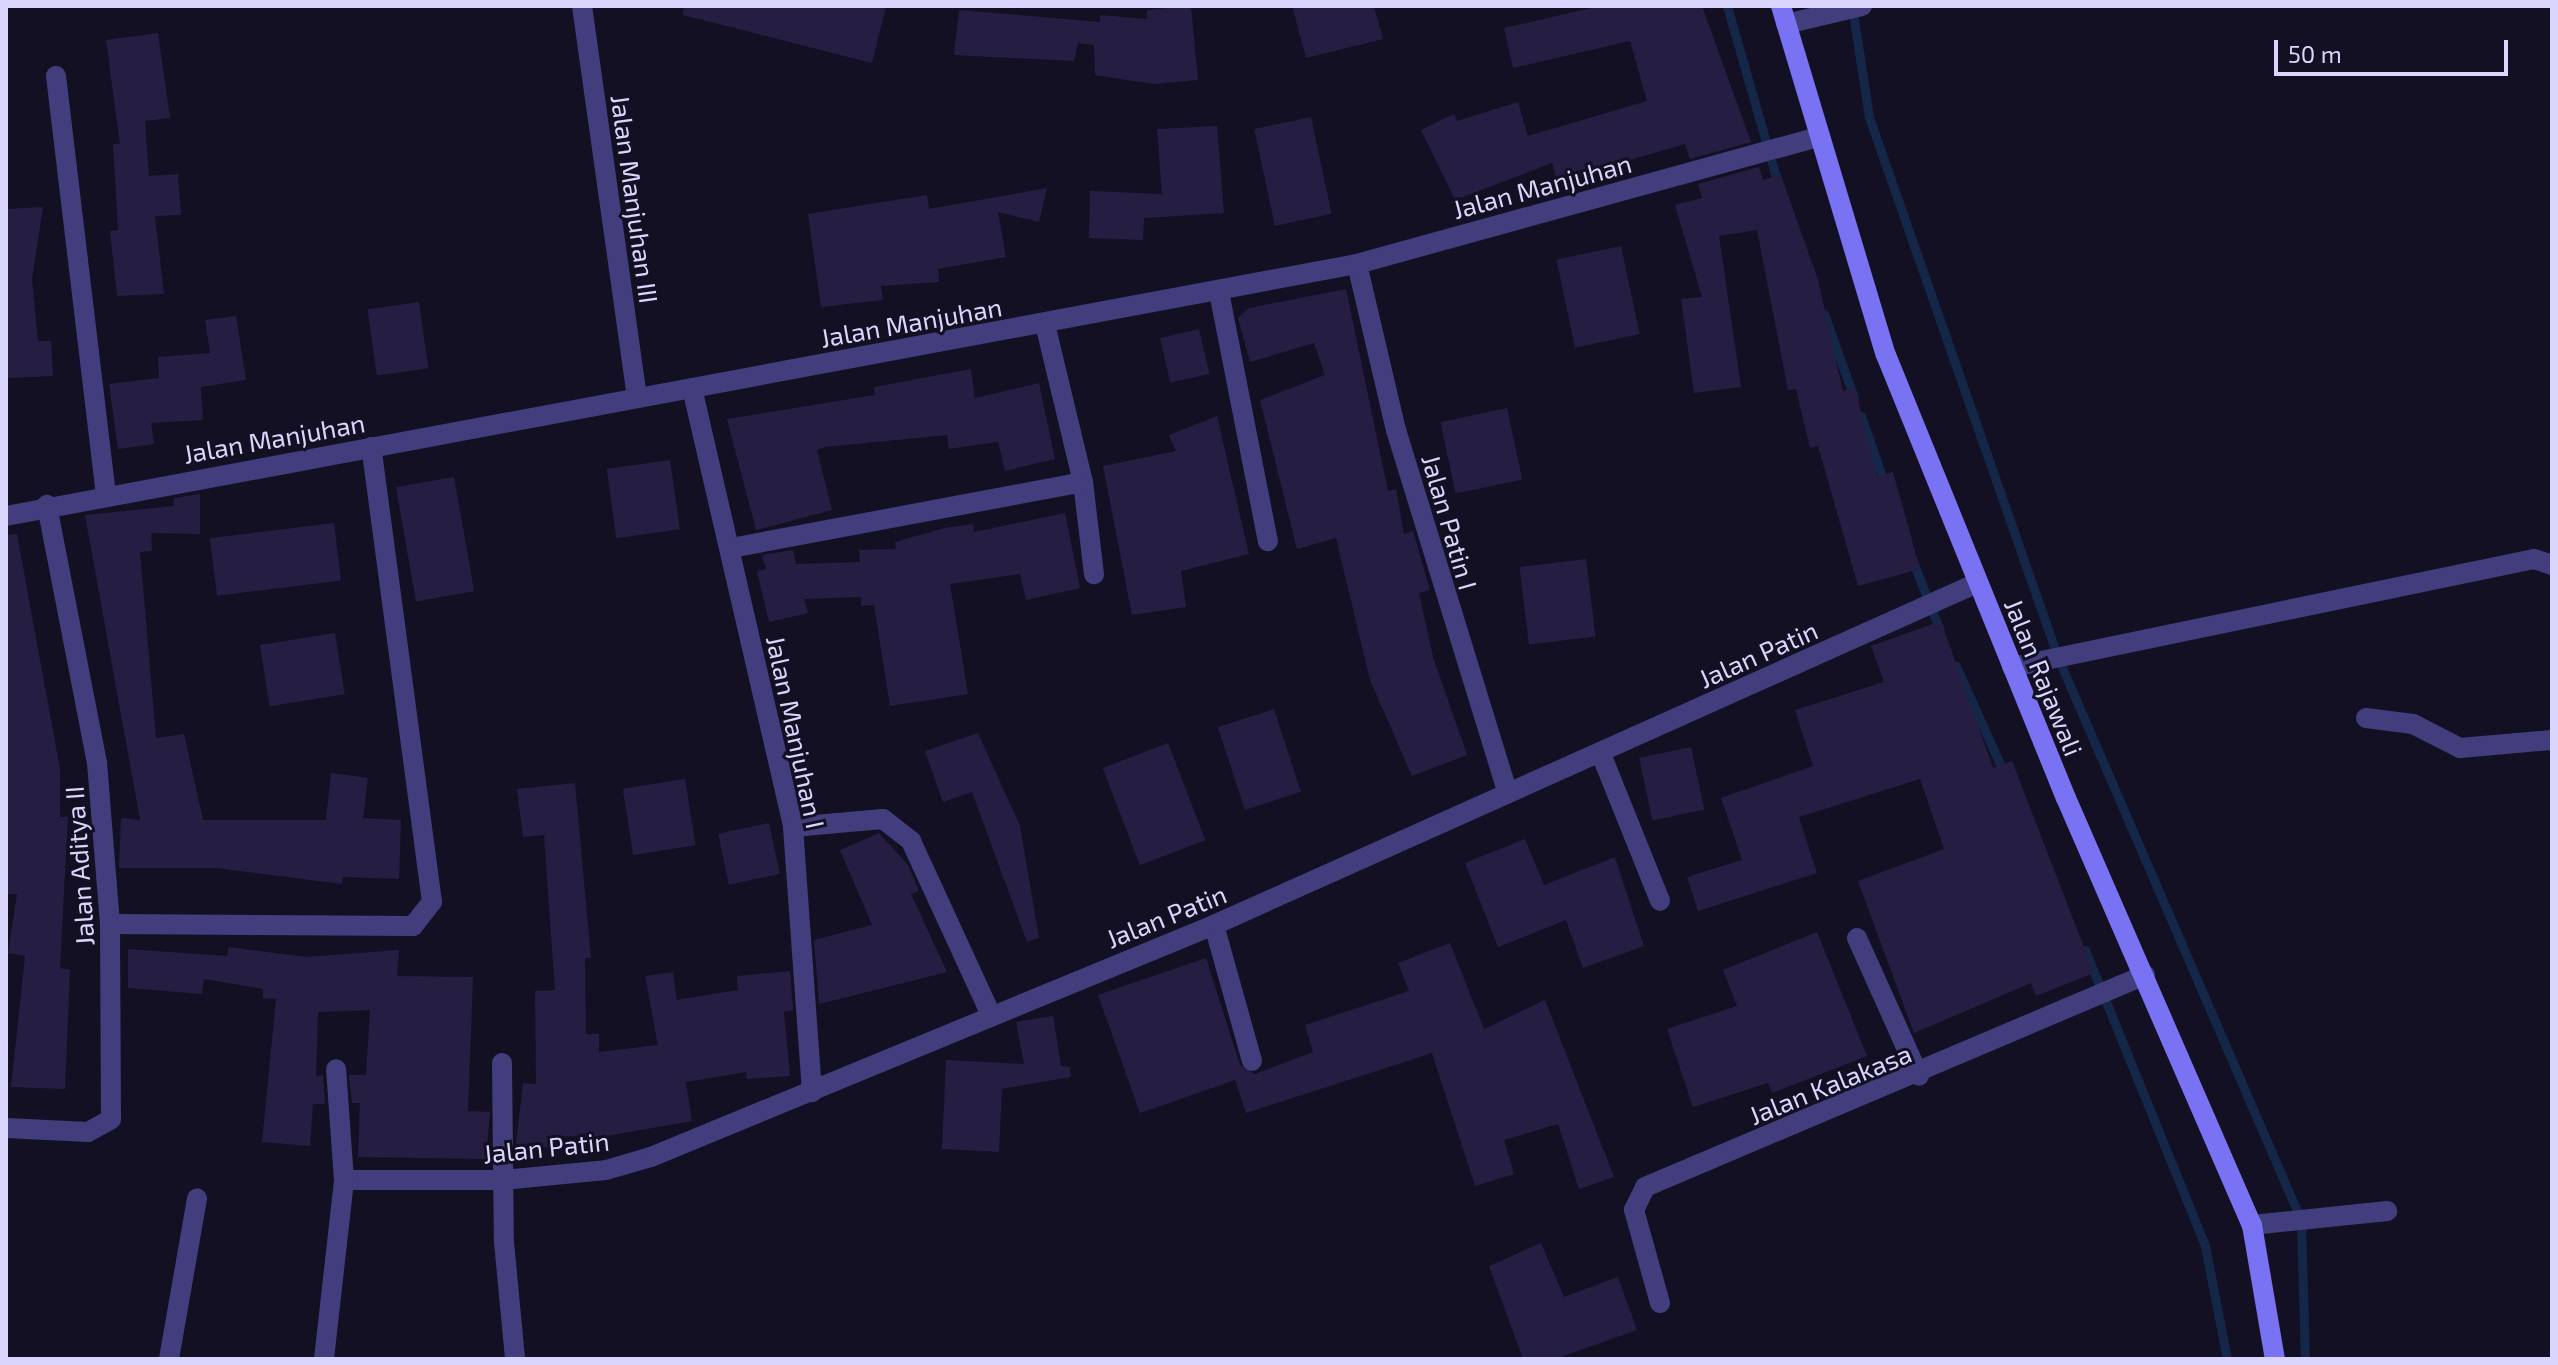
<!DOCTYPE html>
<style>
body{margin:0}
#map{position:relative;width:2558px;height:1365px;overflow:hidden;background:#141023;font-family:"Exo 2",sans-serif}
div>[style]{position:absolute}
.stream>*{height:9px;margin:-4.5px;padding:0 4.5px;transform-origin:4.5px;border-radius:4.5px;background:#142749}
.building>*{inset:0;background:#261d42;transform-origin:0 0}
.minor>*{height:20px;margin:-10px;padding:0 10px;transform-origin:10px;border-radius:10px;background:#423e7e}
.tertiary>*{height:20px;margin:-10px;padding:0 10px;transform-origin:10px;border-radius:10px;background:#423e7e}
.secondary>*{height:20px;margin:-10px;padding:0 10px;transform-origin:10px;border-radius:10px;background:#7973f4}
span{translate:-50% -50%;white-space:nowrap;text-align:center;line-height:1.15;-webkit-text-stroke:6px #141023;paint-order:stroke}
.street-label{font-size:26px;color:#dad5fc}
.frame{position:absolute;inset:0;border:8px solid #dad5fc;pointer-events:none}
.scale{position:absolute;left:2274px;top:40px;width:234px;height:36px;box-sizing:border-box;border:4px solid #dad5fc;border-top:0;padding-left:10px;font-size:24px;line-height:28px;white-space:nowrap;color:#dad5fc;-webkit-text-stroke:6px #141023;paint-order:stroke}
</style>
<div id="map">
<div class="stream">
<i style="left:1727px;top:6px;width:188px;rotate:74deg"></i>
<i style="left:1852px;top:6px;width:112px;rotate:81.3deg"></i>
<i style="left:1869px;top:117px;width:573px;rotate:70.74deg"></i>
<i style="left:2058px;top:658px;width:612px;rotate:66.62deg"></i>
<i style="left:2301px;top:1220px;width:139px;rotate:88.4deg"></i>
<i style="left:1824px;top:314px;width:89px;rotate:70.3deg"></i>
<i style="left:1861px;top:416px;width:73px;rotate:70.8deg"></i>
<i style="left:1912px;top:559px;width:77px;rotate:68.7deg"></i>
<i style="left:1956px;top:666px;width:122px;rotate:65.8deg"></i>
<i style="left:2085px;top:950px;width:319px;rotate:67.9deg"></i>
<i style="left:2205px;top:1246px;width:115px;rotate:79deg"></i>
</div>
<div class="building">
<i style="clip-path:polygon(684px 6px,886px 6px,872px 63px,683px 15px)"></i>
<i style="clip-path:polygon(1191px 6px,1198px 80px,1153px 84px,1095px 75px,1094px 45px,1078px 43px,1074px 61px,954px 55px,959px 10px,1100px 22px,1100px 15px,1147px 19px,1147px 10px)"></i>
<i style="clip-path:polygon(1292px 6px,1374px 6px,1383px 39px,1306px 58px)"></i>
<i style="clip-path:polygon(1600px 6px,1702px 6px,1751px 142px,1690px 159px,1685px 144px,1557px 181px,1552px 163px,1455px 200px,1421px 130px,1454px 114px,1457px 121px,1518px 102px,1528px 136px,1647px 101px,1630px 41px,1513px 68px,1504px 28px)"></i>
<i style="clip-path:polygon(158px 33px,170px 118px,145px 121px,149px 176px,178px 174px,181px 215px,155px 216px,164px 294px,117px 296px,110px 231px,118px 230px,113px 144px,120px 144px,106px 40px)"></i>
<i style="left:1311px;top:117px;width:99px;height:58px;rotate:78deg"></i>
<i style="clip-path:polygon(1217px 126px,1224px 213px,1144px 218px,1143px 240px,1089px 238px,1090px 191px,1162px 194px,1157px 129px)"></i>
<i style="clip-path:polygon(1759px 167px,1763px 180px,1781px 175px,1818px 280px,1843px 391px,1855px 388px,1877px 477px,1893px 472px,1920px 569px,1858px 586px,1818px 446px,1810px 448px,1796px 389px,1788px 390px,1757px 230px,1719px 236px,1741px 387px,1694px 393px,1681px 299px,1702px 297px,1675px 205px,1702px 198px,1698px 184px)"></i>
<i style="clip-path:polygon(1047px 188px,1039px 222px,998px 212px,1006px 257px,938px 269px,939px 282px,881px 286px,883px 300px,821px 307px,808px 214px,927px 195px,929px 209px)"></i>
<i style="clip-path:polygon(43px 207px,32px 279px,38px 341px,51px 341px,53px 376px,6px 378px,6px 209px)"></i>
<i style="left:1621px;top:246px;width:90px;height:66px;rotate:78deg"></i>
<i style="clip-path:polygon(1346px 289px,1388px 491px,1396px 489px,1404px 534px,1413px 531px,1430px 590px,1419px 593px,1433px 657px,1467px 755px,1412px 776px,1370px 680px,1336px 538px,1297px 549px,1260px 400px,1325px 375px,1314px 343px,1250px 362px,1238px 318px,1249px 308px)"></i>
<i style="left:419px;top:302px;width:67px;height:52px;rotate:82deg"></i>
<i style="clip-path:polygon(236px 316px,246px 380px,201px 387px,203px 420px,151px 423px,154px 444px,118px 449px,109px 384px,159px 378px,158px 357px,210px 353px,205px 320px)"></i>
<i style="left:1199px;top:329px;width:46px;height:40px;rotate:77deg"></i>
<i style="clip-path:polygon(971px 369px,975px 398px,1039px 383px,1055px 459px,1005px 471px,998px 442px,949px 449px,947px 435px,825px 447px,817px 450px,832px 510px,756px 530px,727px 419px,875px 395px,874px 387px)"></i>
<i style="left:1507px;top:408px;width:73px;height:68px;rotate:78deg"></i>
<i style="clip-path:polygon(1217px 416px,1249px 554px,1181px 571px,1186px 607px,1132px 615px,1103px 466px,1176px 451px,1169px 435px)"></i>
<i style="left:670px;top:460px;width:70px;height:64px;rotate:82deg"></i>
<i style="left:454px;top:477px;width:116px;height:59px;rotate:80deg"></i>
<i style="clip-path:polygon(200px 494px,200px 534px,151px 533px,152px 551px,140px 552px,156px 738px,184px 734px,203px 820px,326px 820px,331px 773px,368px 778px,363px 818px,401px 820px,399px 879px,343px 877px,342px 884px,216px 868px,119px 868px,121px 818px,140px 820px,85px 515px,174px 506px,174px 498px)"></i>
<i style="clip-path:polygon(1065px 513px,1080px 588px,1026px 600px,1020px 574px,950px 584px,968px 694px,890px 706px,874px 605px,861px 606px,861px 597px,804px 599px,808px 613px,769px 622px,757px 571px,766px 569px,762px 555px,793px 550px,796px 564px,860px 562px,859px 550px,896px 549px,895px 542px,944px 528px,973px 524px,974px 532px)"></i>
<i style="left:334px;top:523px;width:58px;height:125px;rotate:83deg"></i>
<i style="clip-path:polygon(17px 534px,60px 769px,60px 817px,68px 817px,60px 968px,70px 970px,65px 1089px,11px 1087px,25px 956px,8px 953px,17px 894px,6px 894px,6px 535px)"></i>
<i style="left:1586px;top:559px;width:78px;height:67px;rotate:83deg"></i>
<i style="clip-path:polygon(1941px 621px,1993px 768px,2012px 761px,2094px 973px,2036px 996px,2031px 983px,1914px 1033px,1858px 881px,1944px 849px,1920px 779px,1799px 817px,1817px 873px,1698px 911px,1687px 877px,1742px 860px,1721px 798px,1813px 766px,1795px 710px,1884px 682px,1871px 646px)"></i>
<i style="left:335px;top:633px;width:62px;height:76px;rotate:81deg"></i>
<i style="left:1274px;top:709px;width:87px;height:59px;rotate:72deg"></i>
<i style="clip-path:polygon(978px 733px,1020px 826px,1039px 938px,1027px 942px,972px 792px,943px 802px,925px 751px)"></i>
<i style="left:1168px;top:743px;width:104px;height:70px;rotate:69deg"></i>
<i style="left:1691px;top:747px;width:64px;height:53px;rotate:78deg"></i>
<i style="left:685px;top:779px;width:67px;height:63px;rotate:81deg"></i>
<i style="clip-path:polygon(575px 783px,591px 958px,585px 958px,586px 1034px,599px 1034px,599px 1052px,658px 1045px,645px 976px,673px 972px,677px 1000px,738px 990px,737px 976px,790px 971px,793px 1010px,784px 1012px,790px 1076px,747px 1079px,746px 1072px,686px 1082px,692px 1121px,601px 1137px,555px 1136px,554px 1148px,516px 1144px,523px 1083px,536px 1084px,535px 991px,555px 990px,544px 835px,523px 837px,517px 789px)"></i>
<i style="left:769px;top:823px;width:52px;height:52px;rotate:78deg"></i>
<i style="clip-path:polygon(879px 833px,908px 865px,919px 891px,911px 894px,947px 972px,819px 1004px,814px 940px,872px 925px,840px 850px)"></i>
<i style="clip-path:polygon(1525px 839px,1544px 885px,1615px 857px,1644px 946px,1583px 968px,1566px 920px,1498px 947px,1465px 863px)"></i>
<i style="clip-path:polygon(1817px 932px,1867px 1056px,1772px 1093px,1768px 1083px,1693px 1107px,1667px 1029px,1737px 1006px,1723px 970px)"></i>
<i style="clip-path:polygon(1450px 943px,1484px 1029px,1545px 1000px,1614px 1177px,1579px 1189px,1558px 1124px,1504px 1140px,1514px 1174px,1475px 1186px,1432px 1053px,1246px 1113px,1235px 1080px,1140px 1113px,1098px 995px,1206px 958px,1240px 1065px,1255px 1074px,1313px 1052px,1305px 1025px,1409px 991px,1398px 963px)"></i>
<i style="clip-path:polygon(229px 947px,306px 957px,399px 950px,397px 976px,473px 977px,468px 1111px,490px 1112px,486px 1159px,358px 1157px,360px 1103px,352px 1103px,349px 1075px,366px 1075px,370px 1010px,318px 1012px,316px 1076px,323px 1075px,325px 1104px,313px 1104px,310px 1146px,262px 1142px,276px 999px,263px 998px,263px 989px,204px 979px,202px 994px,128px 988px,128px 949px,227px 956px)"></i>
<i style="clip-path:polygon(1053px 1016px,1061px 1066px,1070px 1067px,1071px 1077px,1002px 1089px,999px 1152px,942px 1149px,946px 1060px,1024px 1064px,1016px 1022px)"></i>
<i style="clip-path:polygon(1541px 1243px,1564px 1297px,1618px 1277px,1637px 1330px,1555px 1359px,1523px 1359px,1489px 1266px)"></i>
</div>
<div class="minor">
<i style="left:582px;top:6px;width:396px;rotate:82deg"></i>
<i style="left:1786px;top:24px;width:78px;rotate:-13.3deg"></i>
<i style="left:56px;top:76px;width:421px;rotate:83.2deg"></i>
<i style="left:1357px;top:264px;width:171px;rotate:76.8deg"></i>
<i style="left:1396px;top:430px;width:378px;rotate:72.9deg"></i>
<i style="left:1219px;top:292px;width:254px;rotate:78.9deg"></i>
<i style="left:1045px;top:324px;width:163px;rotate:76.5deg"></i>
<i style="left:1083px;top:482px;width:93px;rotate:83.2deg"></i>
<i style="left:692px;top:388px;width:450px;rotate:77deg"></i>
<i style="left:793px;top:827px;width:266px;rotate:85.9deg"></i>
<i style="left:731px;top:548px;width:358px;rotate:-10.6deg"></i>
<i style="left:2012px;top:667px;width:533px;rotate:-11.69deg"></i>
<i style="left:2534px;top:559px;width:19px;rotate:18deg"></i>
<i style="left:2366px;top:718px;width:47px;rotate:7.3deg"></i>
<i style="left:2413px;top:724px;width:53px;rotate:27.1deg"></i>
<i style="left:2460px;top:748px;width:92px;rotate:-5deg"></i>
<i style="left:1601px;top:754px;width:158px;rotate:68.1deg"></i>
<i style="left:793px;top:827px;width:90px;rotate:-5.1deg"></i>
<i style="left:883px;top:819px;width:36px;rotate:38deg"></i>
<i style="left:911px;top:841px;width:192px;rotate:65.3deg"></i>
<i style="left:110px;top:924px;width:303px;rotate:0.4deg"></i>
<i style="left:413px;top:926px;width:31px;rotate:-52deg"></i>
<i style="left:432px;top:902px;width:459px;rotate:-97.6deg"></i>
<i style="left:1214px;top:925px;width:141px;rotate:74.4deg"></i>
<i style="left:1857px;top:938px;width:151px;rotate:65.8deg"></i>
<i style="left:502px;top:1063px;width:179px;rotate:89.4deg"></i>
<i style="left:504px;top:1242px;width:118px;rotate:84.6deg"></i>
<i style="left:6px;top:1128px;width:82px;rotate:2.8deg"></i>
<i style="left:88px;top:1132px;width:26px;rotate:-29deg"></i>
<i style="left:111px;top:1119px;width:195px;rotate:-90.3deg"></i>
<i style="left:110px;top:924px;width:162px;rotate:-94.6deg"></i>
<i style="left:97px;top:763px;width:263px;rotate:-101deg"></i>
<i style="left:344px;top:1180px;width:159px"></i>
<i style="left:503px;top:1180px;width:103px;rotate:-5.5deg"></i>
<i style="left:606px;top:1170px;width:47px;rotate:-16.1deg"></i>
<i style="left:651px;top:1157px;width:609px;rotate:-22.4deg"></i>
<i style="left:1214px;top:925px;width:836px;rotate:-24.14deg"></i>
<i style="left:2252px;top:1225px;width:136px;rotate:-5.9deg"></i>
<i style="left:1660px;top:1303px;width:97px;rotate:-105.6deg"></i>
<i style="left:1634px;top:1210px;width:25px;rotate:-64deg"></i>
<i style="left:1645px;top:1187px;width:543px;rotate:-22.98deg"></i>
<i style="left:169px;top:1359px;width:163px;rotate:-80.1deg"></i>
<i style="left:324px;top:1359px;width:180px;rotate:-83.6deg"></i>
<i style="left:344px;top:1180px;width:111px;rotate:-94.1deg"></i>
</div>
<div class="tertiary">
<i style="left:6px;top:516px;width:1374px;rotate:-10.57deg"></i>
<i style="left:1357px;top:264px;width:476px;rotate:-15.4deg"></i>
</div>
<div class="secondary">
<i style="left:1781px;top:6px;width:364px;rotate:73.3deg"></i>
<i style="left:1886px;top:355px;width:478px;rotate:67.9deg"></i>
<i style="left:2066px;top:798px;width:466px;rotate:66.5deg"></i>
<i style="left:2252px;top:1225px;width:136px;rotate:80.3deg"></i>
</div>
<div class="street-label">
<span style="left:1542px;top:186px;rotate:-15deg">Jalan Manjuhan</span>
<span style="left:635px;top:199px;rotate:82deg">Jalan Manjuhan III</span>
<span style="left:911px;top:322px;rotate:-10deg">Jalan Manjuhan</span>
<span style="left:274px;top:438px;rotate:-10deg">Jalan Manjuhan</span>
<span style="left:1450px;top:522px;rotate:74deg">Jalan Patin I</span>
<span style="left:1758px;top:654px;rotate:-24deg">Jalan Patin</span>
<span style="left:2044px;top:677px;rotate:68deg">Jalan Rajawali</span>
<span style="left:796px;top:732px;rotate:78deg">Jalan Manjuhan I</span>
<span style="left:79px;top:866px;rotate:-94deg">Jalan Aditya II</span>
<span style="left:1166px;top:916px;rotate:-22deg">Jalan Patin</span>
<span style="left:1830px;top:1084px;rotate:-22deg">Jalan Kalakasa</span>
<span style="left:546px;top:1147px;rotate:-6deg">Jalan Patin</span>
</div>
<div class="frame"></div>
<div class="scale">50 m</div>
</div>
